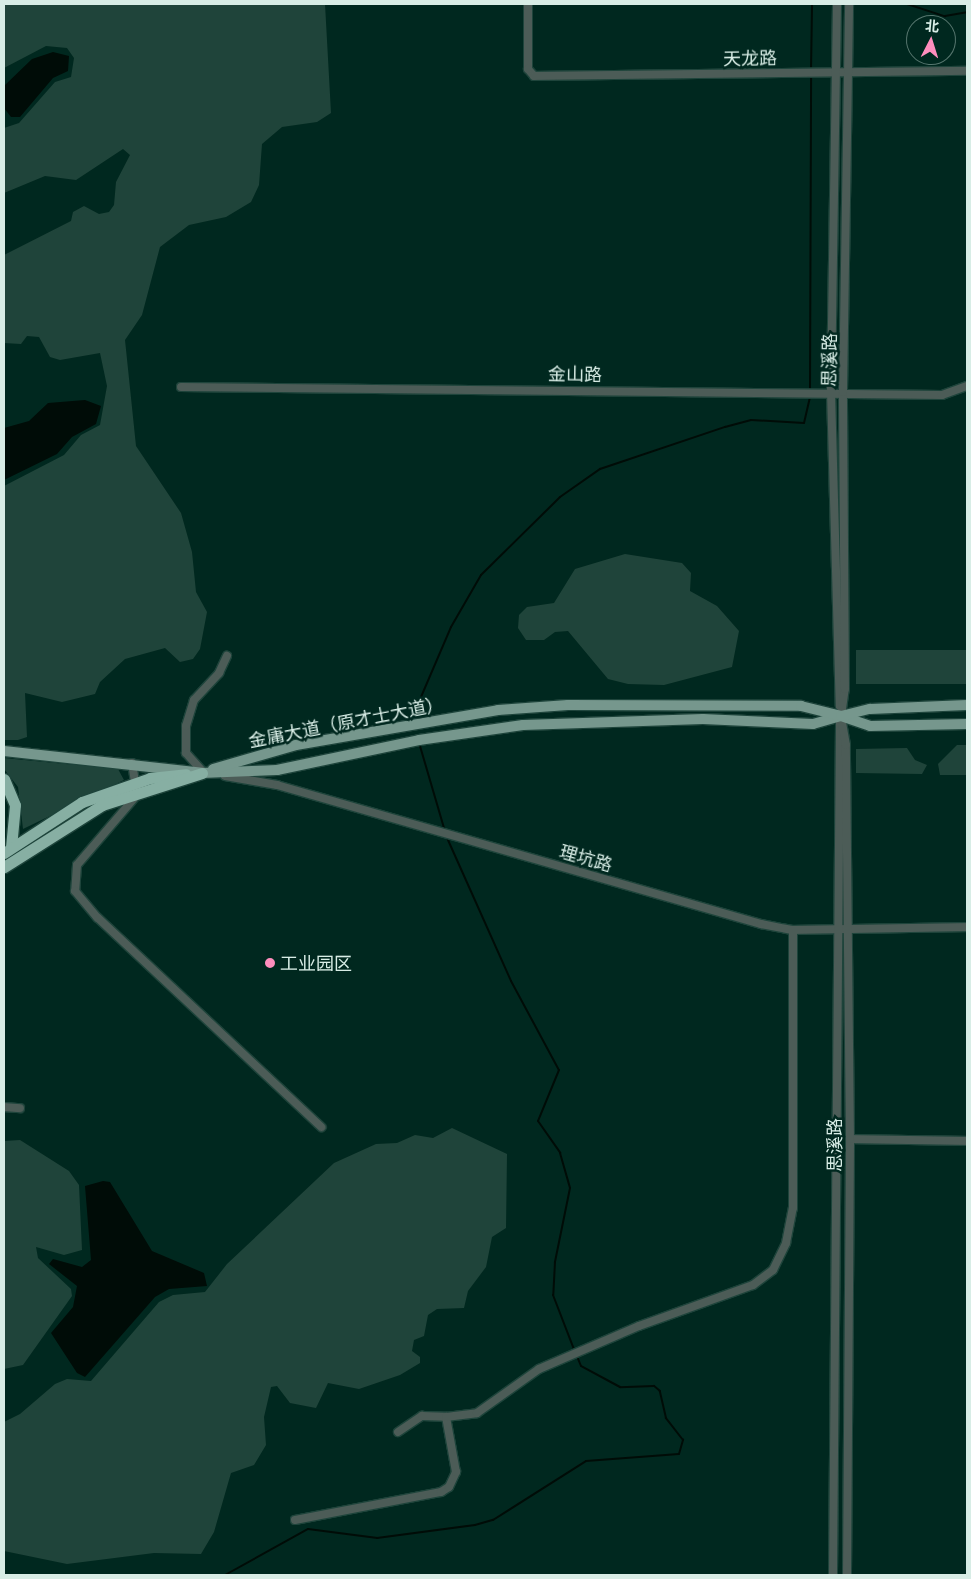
<!DOCTYPE html>
<meta charset="utf-8">
<style>
body{margin:0}
#map{position:relative;width:971px;height:1579px;overflow:hidden;background:#00281f;font-family:Lato,"Noto Sans SC",sans-serif}
div>[style]{position:absolute}
.green>*{inset:0;background:#1f443a;transform-origin:0 0}
.water>*{inset:0;background:#000c07}
.stream>*{height:2px;margin:-1px;padding:0 1px;transform-origin:1px;border-radius:1px;background:#000c07}
.roads{filter:drop-shadow(1px 0 #1e443b) drop-shadow(-1px 0 #1e443b) drop-shadow(0 1px #1e443b) drop-shadow(0 -1px #1e443b)}
.minor>*{height:8px;margin:-4px;padding:0 4px;transform-origin:4px;border-radius:4px;background:#4c5c57}
.major>*{height:10px;margin:-5px;padding:0 5px;transform-origin:5px;border-radius:5px;background:#76978d}
.highway>*{height:11px;margin:-5.5px;padding:0 5.5px;transform-origin:5.5px;border-radius:5.5px;background:#87afa3}
.dots>*{width:14px;height:14px;translate:-50% -50%;box-sizing:border-box;border:2px solid #00281f;border-radius:50%}
span{translate:-50% -50%;white-space:nowrap;text-align:center;line-height:1.15;-webkit-text-stroke:5px #00281f;paint-order:stroke}
.street-label{font-size:18px;color:#d8ede6}
.poi-label{font-size:18px;color:#d8ede6}
.left{translate:0 -50%;text-align:left}
.frame{position:absolute;inset:0;border:5px solid #d8ede6;pointer-events:none}
.north{position:absolute;left:906px;top:15px;width:50px;height:50px;box-sizing:border-box;background:#00281f;border:1px solid #56776f;border-radius:50%;rotate:5deg;font-size:14px;font-weight:700;line-height:20px;text-align:center;color:#d8ede6}
.north::after{content:'';display:block;margin:auto;width:18px;height:22px;background:#fe8ebd;clip-path:polygon(50% 0,100% 100%,50% 72%,0 100%)}
</style>
<div id="map">
<div class="green">
<i style="clip-path:polygon(4px 4px,325px 4px,331px 113px,317px 122px,282px 127px,262px 144px,259px 185px,251px 202px,226px 217px,189px 225px,160px 247px,142px 315px,125px 340px,136px 446px,181px 513px,192px 552px,196px 592px,207px 612px,200px 649px,193px 659px,180px 662px,165px 648px,125px 659px,100px 682px,95px 694px,62px 702px,25px 693px,27px 737px,18px 740px,4px 740px,4px 486px,64px 455px,81px 435px,100px 425px,107px 386px,100px 353px,60px 360px,50px 357px,39px 337px,27px 336px,21px 344px,4px 343px,4px 255px,71px 221px,73px 212px,84px 206px,99px 214px,109px 212px,114px 205px,116px 182px,130px 155px,123px 149px,76px 180px,45px 176px,4px 193px,4px 128px,19px 123px,55px 82px,71px 77px,74px 58px,67px 48px,46px 46px,4px 68px)"></i>
<i style="clip-path:polygon(625px 554px,682px 563px,691px 573px,690px 591px,717px 606px,739px 631px,732px 667px,664px 685px,628px 684px,608px 679px,568px 631px,555px 632px,544px 640px,526px 640px,518px 628px,519px 615px,527px 607px,554px 603px,575px 569px)"></i>
<i style="left:967px;top:650px;width:34px;height:111px;rotate:90deg"></i>
<i style="clip-path:polygon(957px 745px,967px 745px,967px 775px,940px 775px,938px 764px)"></i>
<i style="clip-path:polygon(907px 748px,915px 760px,927px 765px,922px 774px,856px 773px,856px 749px)"></i>
<i style="clip-path:polygon(4px 758px,118px 769px,124px 780px,23px 829px,18px 787px,4px 769px)"></i>
<i style="clip-path:polygon(452px 1128px,507px 1154px,506px 1228px,492px 1237px,486px 1267px,468px 1291px,464px 1308px,437px 1309px,428px 1315px,424px 1336px,414px 1340px,412px 1351px,420px 1357px,420px 1363px,400px 1375px,359px 1389px,328px 1383px,316px 1408px,290px 1403px,277px 1386px,271px 1387px,264px 1417px,266px 1445px,254px 1465px,231px 1473px,214px 1532px,201px 1554px,154px 1553px,67px 1564px,4px 1551px,4px 1422px,20px 1414px,55px 1384px,67px 1379px,91px 1381px,159px 1302px,173px 1295px,205px 1292px,227px 1264px,334px 1163px,376px 1144px,397px 1143px,415px 1135px,433px 1138px)"></i>
<i style="clip-path:polygon(20px 1140px,69px 1171px,79px 1185px,82px 1250px,64px 1255px,36px 1247px,38px 1258px,71px 1289px,72px 1296px,23px 1365px,4px 1369px,4px 1141px)"></i>
</div>
<div class="water">
<i style="clip-path:polygon(53px 52px,69px 56px,68px 71px,53px 78px,20px 117px,11px 117px,4px 108px,4px 86px,32px 59px)"></i>
<i style="clip-path:polygon(85px 400px,101px 406px,96px 424px,72px 437px,57px 454px,4px 480px,4px 428px,29px 421px,48px 403px)"></i>
<i style="clip-path:polygon(103px 1181px,110px 1182px,152px 1251px,204px 1273px,207px 1286px,169px 1289px,155px 1297px,85px 1377px,77px 1373px,51px 1333px,73px 1307px,77px 1286px,49px 1264px,53px 1259px,82px 1267px,91px 1260px,85px 1186px)"></i>
</div>
<div class="stream">
<i style="left:907px;top:4px;width:40px;rotate:18deg"></i>
<i style="left:945px;top:16px;width:22px;rotate:-10deg"></i>
<i style="left:811px;top:71px;width:67px;rotate:-89.1deg"></i>
<i style="left:810px;top:391px;width:315px;rotate:-89.8deg"></i>
<i style="left:415px;top:711px;width:91px;rotate:-66.8deg"></i>
<i style="left:451px;top:627px;width:60px;rotate:-60deg"></i>
<i style="left:481px;top:575px;width:111px;rotate:-44.6deg"></i>
<i style="left:560px;top:497px;width:49px;rotate:-35deg"></i>
<i style="left:600px;top:469px;width:132px;rotate:-18.6deg"></i>
<i style="left:725px;top:427px;width:27px;rotate:-15deg"></i>
<i style="left:751px;top:420px;width:53px;rotate:3.2deg"></i>
<i style="left:804px;top:423px;width:28px;rotate:-77deg"></i>
<i style="left:420px;top:746px;width:85px;rotate:73.7deg"></i>
<i style="left:448px;top:840px;width:154px;rotate:65.9deg"></i>
<i style="left:511px;top:981px;width:101px;rotate:61.7deg"></i>
<i style="left:559px;top:1070px;width:55px;rotate:112.4deg"></i>
<i style="left:538px;top:1121px;width:39px;rotate:55deg"></i>
<i style="left:560px;top:1153px;width:36px;rotate:74deg"></i>
<i style="left:570px;top:1188px;width:76px;rotate:101.5deg"></i>
<i style="left:555px;top:1262px;width:33px;rotate:93deg"></i>
<i style="left:553px;top:1295px;width:61px;rotate:68.9deg"></i>
<i style="left:225px;top:1575px;width:95px;rotate:-29deg"></i>
<i style="left:308px;top:1529px;width:70px;rotate:7.4deg"></i>
<i style="left:377px;top:1538px;width:99px;rotate:-7.6deg"></i>
<i style="left:475px;top:1525px;width:19px;rotate:-16deg"></i>
<i style="left:493px;top:1520px;width:110px;rotate:-32.4deg"></i>
<i style="left:586px;top:1461px;width:93px;rotate:-4.3deg"></i>
<i style="left:679px;top:1454px;width:15px;rotate:-74deg"></i>
<i style="left:683px;top:1440px;width:28px;rotate:-128deg"></i>
<i style="left:666px;top:1418px;width:28px;rotate:-103deg"></i>
<i style="left:660px;top:1391px;width:8px;rotate:-140deg"></i>
<i style="left:654px;top:1386px;width:34px;rotate:178deg"></i>
<i style="left:620px;top:1387px;width:44px;rotate:-151.7deg"></i>
<i style="left:581px;top:1366px;width:11px;rotate:-112deg"></i>
</div>
<div class="roads">
<div class="minor">
<i style="left:528px;top:4px;width:65px;rotate:90deg"></i>
<i style="left:528px;top:69px;width:9px;rotate:49deg"></i>
<i style="left:534px;top:76px;width:433px;rotate:-0.7deg"></i>
<i style="left:837px;top:4px;width:388px;rotate:90.9deg"></i>
<i style="left:831px;top:392px;width:314px;rotate:88.4deg"></i>
<i style="left:181px;top:387px;width:761px;rotate:0.6deg"></i>
<i style="left:942px;top:395px;width:27px;rotate:-20deg"></i>
<i style="left:132px;top:763px;width:32px;rotate:81deg"></i>
<i style="left:137px;top:795px;width:92px;rotate:130.6deg"></i>
<i style="left:77px;top:865px;width:26px;rotate:94deg"></i>
<i style="left:75px;top:891px;width:35px;rotate:50deg"></i>
<i style="left:98px;top:918px;width:306px;rotate:43.1deg"></i>
<i style="left:204px;top:773px;width:27px;rotate:-132deg"></i>
<i style="left:186px;top:753px;width:27px;rotate:-90deg"></i>
<i style="left:186px;top:726px;width:27px;rotate:-73deg"></i>
<i style="left:194px;top:700px;width:37px;rotate:-47deg"></i>
<i style="left:219px;top:673px;width:19px;rotate:-65deg"></i>
<i style="left:225px;top:776px;width:53px;rotate:9.8deg"></i>
<i style="left:277px;top:785px;width:504px;rotate:16.02deg"></i>
<i style="left:761px;top:924px;width:33px;rotate:11deg"></i>
<i style="left:793px;top:930px;width:174px;rotate:-1deg"></i>
<i style="left:4px;top:1107px;width:16px;rotate:4deg"></i>
<i style="left:850px;top:1139px;width:117px;rotate:1deg"></i>
<i style="left:398px;top:1432px;width:29px;rotate:-34deg"></i>
<i style="left:422px;top:1416px;width:24px;rotate:2deg"></i>
<i style="left:295px;top:1520px;width:149px;rotate:-10.9deg"></i>
<i style="left:441px;top:1492px;width:9px;rotate:-32deg"></i>
<i style="left:449px;top:1487px;width:17px;rotate:-65deg"></i>
<i style="left:456px;top:1472px;width:56px;rotate:-100.3deg"></i>
<i style="left:446px;top:1417px;width:31px;rotate:-7deg"></i>
<i style="left:477px;top:1413px;width:76px;rotate:-35.4deg"></i>
<i style="left:539px;top:1369px;width:109px;rotate:-23.3deg"></i>
<i style="left:639px;top:1326px;width:121px;rotate:-19.8deg"></i>
<i style="left:753px;top:1285px;width:25px;rotate:-37deg"></i>
<i style="left:773px;top:1270px;width:30px;rotate:-64deg"></i>
<i style="left:786px;top:1243px;width:36px;rotate:-79deg"></i>
<i style="left:793px;top:1208px;width:278px;rotate:-90deg"></i>
<i style="left:833px;top:1575px;width:852px;rotate:-89.53deg"></i>
<i style="left:847px;top:1575px;width:436px;rotate:-89.6deg"></i>
<i style="left:850px;top:1139px;width:394px;rotate:-90.6deg"></i>
<i style="left:846px;top:745px;width:29px;rotate:-100deg"></i>
<i style="left:841px;top:716px;width:27px;rotate:-82deg"></i>
<i style="left:845px;top:689px;width:297px;rotate:-90.4deg"></i>
<i style="left:843px;top:392px;width:388px;rotate:-89.1deg"></i>
</div>
<div class="major">
<i style="left:4px;top:751px;width:199px;rotate:6.3deg"></i>
<i style="left:202px;top:773px;width:75px;rotate:-2.3deg"></i>
<i style="left:277px;top:770px;width:145px;rotate:-11.9deg"></i>
<i style="left:419px;top:740px;width:105px;rotate:-8.2deg"></i>
<i style="left:523px;top:725px;width:180px;rotate:-1.9deg"></i>
<i style="left:703px;top:719px;width:110px;rotate:2.6deg"></i>
<i style="left:813px;top:724px;width:29px;rotate:-16deg"></i>
<i style="left:841px;top:716px;width:31px;rotate:19deg"></i>
<i style="left:870px;top:726px;width:97px;rotate:-1.2deg"></i>
<i style="left:213px;top:769px;width:86px;rotate:-16.1deg"></i>
<i style="left:296px;top:745px;width:205px;rotate:-9.8deg"></i>
<i style="left:498px;top:710px;width:70px;rotate:-4.1deg"></i>
<i style="left:568px;top:705px;width:233px;rotate:0.2deg"></i>
<i style="left:801px;top:706px;width:41px;rotate:14deg"></i>
<i style="left:841px;top:716px;width:30px;rotate:-14deg"></i>
<i style="left:870px;top:709px;width:97px;rotate:-2.4deg"></i>
</div>
<div class="highway">
<i style="left:4px;top:779px;width:28px;rotate:67deg"></i>
<i style="left:15px;top:805px;width:42px;rotate:95.4deg"></i>
<i style="left:4px;top:853px;width:93px;rotate:-33.2deg"></i>
<i style="left:82px;top:802px;width:72px;rotate:-19.4deg"></i>
<i style="left:150px;top:778px;width:36px;rotate:-6deg"></i>
<i style="left:4px;top:867px;width:116px;rotate:-32.3deg"></i>
<i style="left:102px;top:805px;width:105px;rotate:-17.7deg"></i>
</div>
</div>
<div class="dots">
<i style="left:270px;top:963px;background:#fe8ebd"></i>
</div>
<div class="street-label">
<span style="left:750px;top:58px;rotate:-1deg">天龙路</span>
<span style="left:829px;top:360px;rotate:-89deg">思溪路</span>
<span style="left:575px;top:374px;rotate:1deg">金山路</span>
<span style="left:346px;top:722px;rotate:-11deg">金庸大道（原才士大道）</span>
<span style="left:586px;top:858px;rotate:16deg">理坑路</span>
<span style="left:834px;top:1145px;rotate:-90deg">思溪路</span>
</div>
<div class="poi-label">
<span class="left" style="left:280px;top:963px">工业园区</span>
</div>
<div class="frame"></div>
<div class="north">北</div>
</div>
